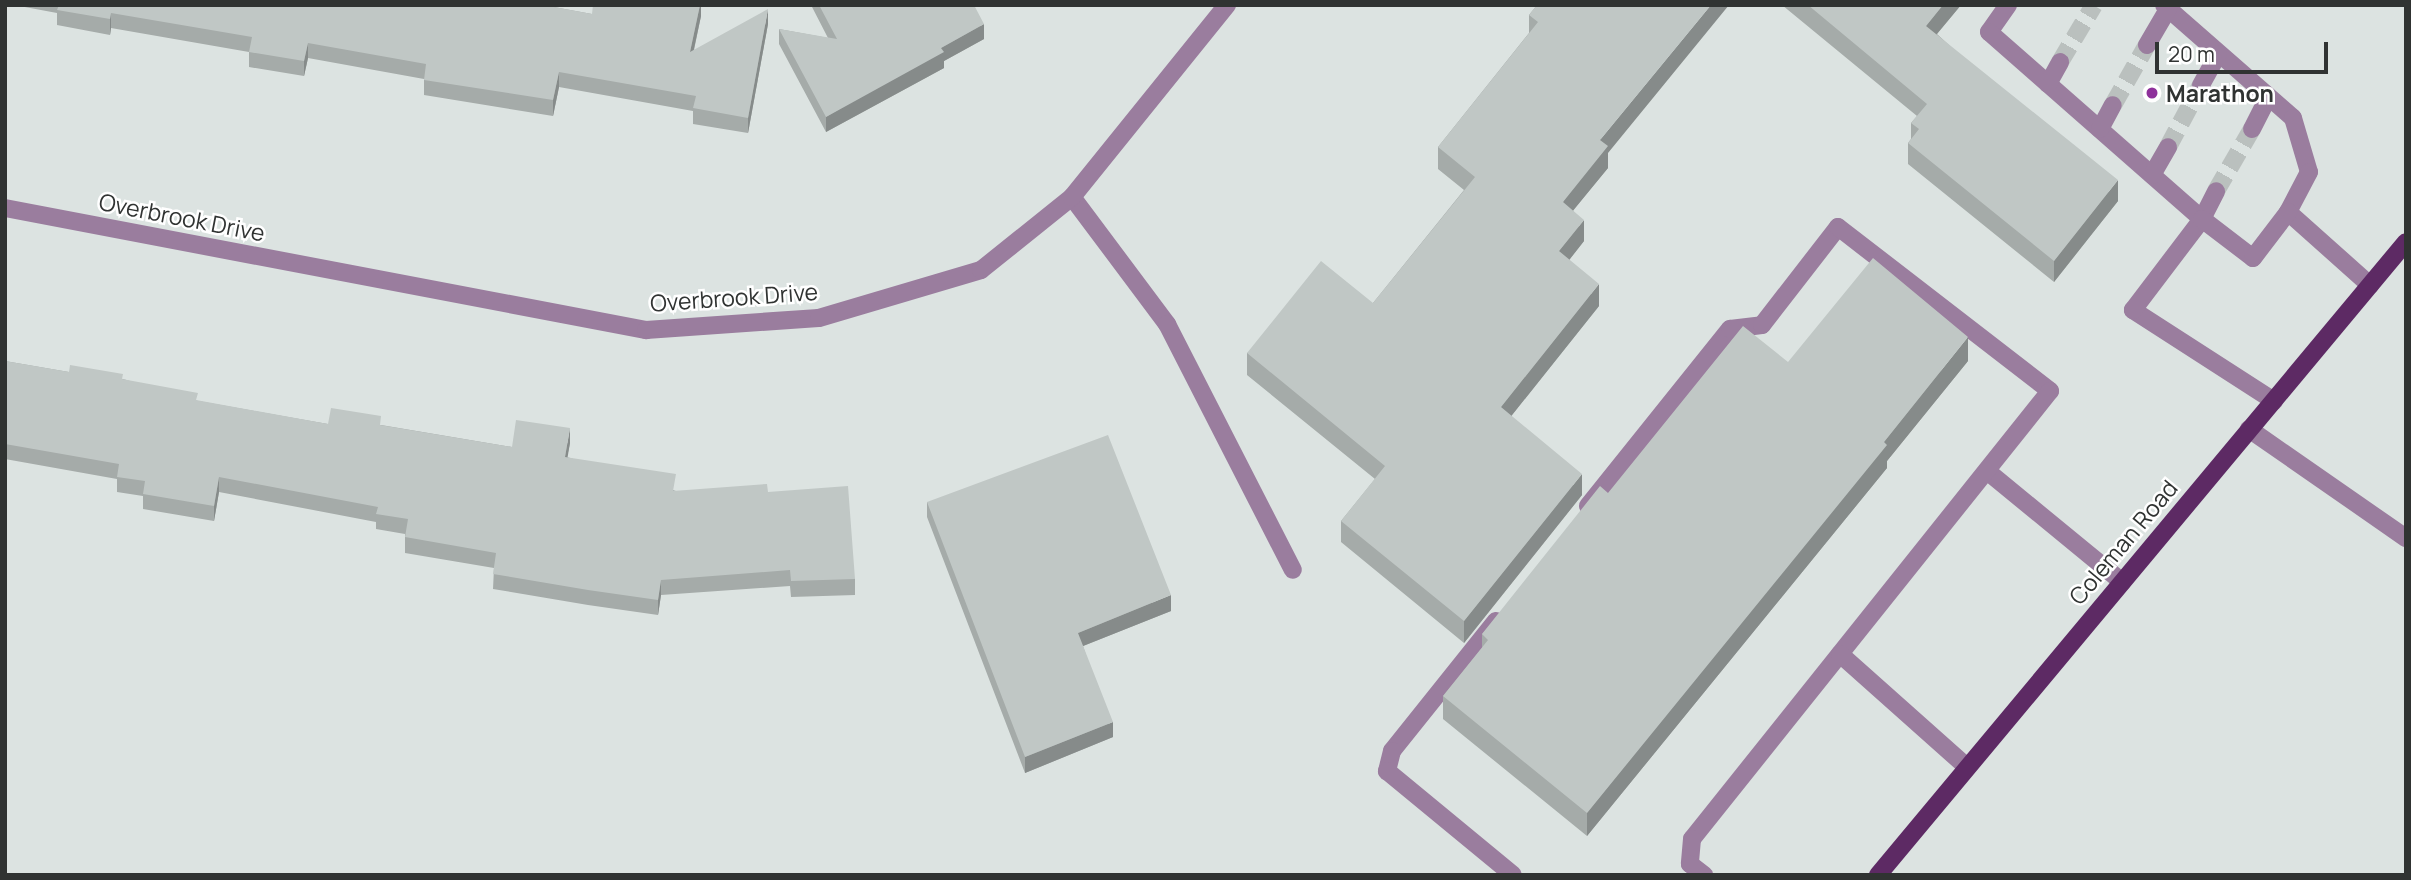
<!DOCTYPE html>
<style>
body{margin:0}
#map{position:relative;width:2411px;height:880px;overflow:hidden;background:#dce3e1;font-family:Manrope,sans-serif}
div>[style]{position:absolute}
.minor-tunnel>*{height:18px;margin-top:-9px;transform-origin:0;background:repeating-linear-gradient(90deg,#bac0be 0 18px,transparent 0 27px)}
.minor>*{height:18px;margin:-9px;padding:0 9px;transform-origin:9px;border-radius:9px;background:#9a7d9e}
.major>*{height:18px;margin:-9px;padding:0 9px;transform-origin:9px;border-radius:9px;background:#5d2a64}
.wall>*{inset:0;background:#a5aba9}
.shaded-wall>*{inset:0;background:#868b8a}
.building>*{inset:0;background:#c0c7c5}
.dots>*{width:19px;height:19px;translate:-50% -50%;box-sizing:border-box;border:4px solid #fff;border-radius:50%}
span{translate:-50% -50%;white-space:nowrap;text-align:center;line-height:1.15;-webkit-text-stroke:5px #fff;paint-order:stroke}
.poi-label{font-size:23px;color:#303332;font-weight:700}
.left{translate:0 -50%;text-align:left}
.street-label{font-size:23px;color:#303332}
.frame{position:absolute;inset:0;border:7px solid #303332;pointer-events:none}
.scale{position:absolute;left:2155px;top:42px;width:173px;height:32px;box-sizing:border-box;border:4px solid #303332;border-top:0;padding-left:9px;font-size:21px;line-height:24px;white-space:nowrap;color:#303332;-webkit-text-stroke:5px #fff;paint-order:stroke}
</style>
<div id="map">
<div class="minor-tunnel">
<i style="left:2060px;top:62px;width:66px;rotate:-59.2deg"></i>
<i style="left:2113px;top:105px;width:69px;rotate:-60.5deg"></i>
<i style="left:2168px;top:147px;width:70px;rotate:-62deg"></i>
<i style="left:2216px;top:191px;width:72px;rotate:-59.9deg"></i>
</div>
<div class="minor">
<i style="left:2008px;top:5px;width:33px;rotate:125deg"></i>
<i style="left:1989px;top:32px;width:283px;rotate:41.3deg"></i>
<i style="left:2202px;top:219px;width:31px;rotate:-63deg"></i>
<i style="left:2164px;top:5px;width:171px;rotate:41.2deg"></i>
<i style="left:2293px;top:118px;width:56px;rotate:73.5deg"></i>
<i style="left:2309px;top:172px;width:45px;rotate:117.7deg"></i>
<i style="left:2288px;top:212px;width:110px;rotate:41.7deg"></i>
<i style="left:2147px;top:45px;width:42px;rotate:-59.7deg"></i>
<i style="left:2048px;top:84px;width:25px;rotate:-61deg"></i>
<i style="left:2201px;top:85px;width:35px;rotate:-61deg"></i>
<i style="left:2100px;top:129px;width:27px;rotate:-62deg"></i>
<i style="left:2252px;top:129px;width:36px;rotate:-63deg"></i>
<i style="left:2152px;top:175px;width:32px;rotate:-60deg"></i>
<i style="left:1072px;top:197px;width:159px;rotate:53.2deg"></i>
<i style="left:1167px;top:324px;width:276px;rotate:62.9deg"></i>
<i style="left:5px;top:208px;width:653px;rotate:10.78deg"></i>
<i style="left:646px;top:330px;width:173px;rotate:-4deg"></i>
<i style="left:819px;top:318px;width:169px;rotate:-16.5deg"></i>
<i style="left:981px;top:270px;width:117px;rotate:-38.7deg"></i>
<i style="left:1072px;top:197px;width:247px;rotate:-51.1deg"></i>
<i style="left:2274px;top:401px;width:168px;rotate:-147.2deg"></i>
<i style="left:2133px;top:310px;width:114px;rotate:-52.8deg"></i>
<i style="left:2202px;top:219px;width:64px;rotate:37.4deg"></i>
<i style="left:2253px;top:258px;width:58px;rotate:-52.7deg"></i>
<i style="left:2249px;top:429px;width:191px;rotate:34.8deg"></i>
<i style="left:1987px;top:471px;width:175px;rotate:39.4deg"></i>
<i style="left:1588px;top:506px;width:227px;rotate:-51.3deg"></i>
<i style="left:1730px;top:329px;width:32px;rotate:-7deg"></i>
<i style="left:1762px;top:325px;width:124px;rotate:-52.2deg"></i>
<i style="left:1838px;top:227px;width:268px;rotate:37.7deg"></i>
<i style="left:2050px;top:391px;width:573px;rotate:128.63deg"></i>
<i style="left:1692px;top:839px;width:25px;rotate:95deg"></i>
<i style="left:1690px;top:864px;width:18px;rotate:38deg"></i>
<i style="left:1496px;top:621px;width:166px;rotate:128.7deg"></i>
<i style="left:1392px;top:751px;width:21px;rotate:104deg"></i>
<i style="left:1387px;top:771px;width:163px;rotate:39.5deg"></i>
<i style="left:1840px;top:654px;width:170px;rotate:41.7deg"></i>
</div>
<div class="major">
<i style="left:1878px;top:875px;width:824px;rotate:-50.17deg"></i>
</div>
<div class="wall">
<i style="clip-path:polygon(14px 5px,543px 5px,592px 14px,701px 5px,701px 16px,694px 50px,768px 24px,748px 133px,693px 124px,693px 111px,559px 87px,553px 116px,424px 95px,424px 79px,308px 58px,304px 76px,249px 67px,249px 52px,111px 28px,110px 35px,57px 25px,57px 13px)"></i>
<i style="clip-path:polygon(811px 5px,974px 5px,984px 39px,944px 61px,944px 68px,826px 132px,779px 44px,779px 29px,828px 38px)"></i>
<i style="clip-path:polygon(1537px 5px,1608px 153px,1608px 168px,1573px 210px,1584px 241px,1569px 260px,1599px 306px,1511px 416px,1582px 495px,1464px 643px,1341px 542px,1341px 521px,1375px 479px,1247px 375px,1247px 353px,1373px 303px,1464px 190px,1438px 169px,1438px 147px,1529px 33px,1529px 15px)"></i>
<i style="clip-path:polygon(1782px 5px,1961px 5px,1937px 34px,2118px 201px,2054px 282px,1908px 164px,1908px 143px,1911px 139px,1911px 123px,1917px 116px)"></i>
<i style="clip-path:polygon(5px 361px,69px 372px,123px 379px,198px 401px,328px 424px,381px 425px,512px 447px,570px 443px,567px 457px,676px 491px,768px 492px,855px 579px,855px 595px,791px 597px,790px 586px,661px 595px,658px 615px,588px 605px,493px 589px,494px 568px,405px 553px,405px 534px,376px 529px,376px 522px,219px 492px,214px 521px,143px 509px,143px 496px,117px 492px,117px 479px,5px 459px)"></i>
<i style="clip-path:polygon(1968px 361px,1887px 461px,1887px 468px,1587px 836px,1443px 719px,1443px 696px,1482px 648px,1482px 634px,1608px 493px)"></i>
<i style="clip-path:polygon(927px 502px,1171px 611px,1083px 646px,1113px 737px,1025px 773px,927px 517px)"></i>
</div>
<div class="shaded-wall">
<i style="clip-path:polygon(700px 5px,701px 5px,701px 16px,690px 67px,690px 52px)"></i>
<i style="clip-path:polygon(1711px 5px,1729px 5px,1608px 153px,1608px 168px,1563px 223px,1563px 202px,1600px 140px)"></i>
<i style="clip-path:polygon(1943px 5px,1961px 5px,1926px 47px,1926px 26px)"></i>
<i style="clip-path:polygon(768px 9px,768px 24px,748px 133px,748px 118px)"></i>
<i style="clip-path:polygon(111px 13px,111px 28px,110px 35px,110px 19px)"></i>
<i style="clip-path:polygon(984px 24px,984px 39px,944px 61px,944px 68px,826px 132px,826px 117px,941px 48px)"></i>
<i style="clip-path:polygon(308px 43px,308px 58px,304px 76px,304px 61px)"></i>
<i style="clip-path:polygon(559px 72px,559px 87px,553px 116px,553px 100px)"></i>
<i style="clip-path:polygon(2118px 180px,2118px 201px,2054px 282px,2054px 261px)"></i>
<i style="clip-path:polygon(1584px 220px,1584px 241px,1559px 273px,1559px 251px)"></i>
<i style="clip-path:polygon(1599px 284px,1599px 306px,1501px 429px,1501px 407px)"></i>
<i style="clip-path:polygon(1968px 337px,1968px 361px,1887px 461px,1887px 468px,1587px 836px,1587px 813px)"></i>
<i style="clip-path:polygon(570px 428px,570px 443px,565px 472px,565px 457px)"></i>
<i style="clip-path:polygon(1582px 474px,1582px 495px,1464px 643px,1464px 621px)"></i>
<i style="clip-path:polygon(219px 477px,219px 492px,214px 521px,214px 506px)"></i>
<i style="clip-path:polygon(661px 580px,661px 595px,658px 615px,658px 600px)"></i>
<i style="clip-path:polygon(1171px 595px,1171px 611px,1078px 648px,1078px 633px)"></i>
<i style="clip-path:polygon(1113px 722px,1113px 737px,1025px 773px,1025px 757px)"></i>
</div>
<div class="building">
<i style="clip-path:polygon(59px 5px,543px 5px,592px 14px,593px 5px,700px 5px,690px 52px,768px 9px,748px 118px,693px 108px,696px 96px,559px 72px,553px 100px,424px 80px,426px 64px,308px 43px,304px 61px,249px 52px,252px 37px,111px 13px,110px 19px,57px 10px)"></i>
<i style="clip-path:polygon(819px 5px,974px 5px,984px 24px,941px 48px,944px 52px,826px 117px,779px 29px,837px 39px)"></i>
<i style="clip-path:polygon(1537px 5px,1711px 5px,1600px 140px,1608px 146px,1563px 202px,1584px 220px,1559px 251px,1599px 284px,1501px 407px,1582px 474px,1464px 621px,1341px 521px,1385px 466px,1247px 353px,1321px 261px,1373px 303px,1475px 177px,1438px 147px,1538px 22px,1529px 15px)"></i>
<i style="clip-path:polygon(1808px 5px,1943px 5px,1926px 26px,2118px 180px,2054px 261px,1908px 143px,1919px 129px,1911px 123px,1927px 104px)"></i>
<i style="clip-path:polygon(1873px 258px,1968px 337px,1884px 442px,1887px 445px,1587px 813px,1443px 696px,1488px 640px,1482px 634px,1600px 486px,1608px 493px,1743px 326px,1788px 362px)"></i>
<i style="clip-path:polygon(5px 361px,69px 372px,70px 365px,123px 374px,122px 379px,198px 393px,196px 400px,328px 424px,331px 408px,381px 416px,380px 425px,512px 447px,516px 420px,570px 428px,565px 457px,676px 474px,673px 491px,767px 484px,768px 492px,848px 486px,855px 579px,791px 581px,790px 570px,661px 580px,658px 600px,588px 590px,493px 574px,496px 553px,405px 537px,408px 519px,376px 514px,378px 507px,219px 477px,214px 506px,143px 494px,145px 481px,117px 477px,119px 464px,5px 444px)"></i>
<i style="clip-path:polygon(1108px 435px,1171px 595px,1078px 633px,1113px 722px,1025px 757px,927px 502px)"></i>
</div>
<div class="dots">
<i style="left:2152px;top:93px;background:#8e319b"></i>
</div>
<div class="poi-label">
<span class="left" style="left:2166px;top:93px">Marathon</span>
</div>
<div class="street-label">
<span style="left:182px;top:217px;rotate:11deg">Overbrook Drive</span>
<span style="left:734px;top:297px;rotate:-4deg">Overbrook Drive</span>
<span style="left:2123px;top:542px;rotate:-50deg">Coleman Road</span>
</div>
<div class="frame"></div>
<div class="scale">20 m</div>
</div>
